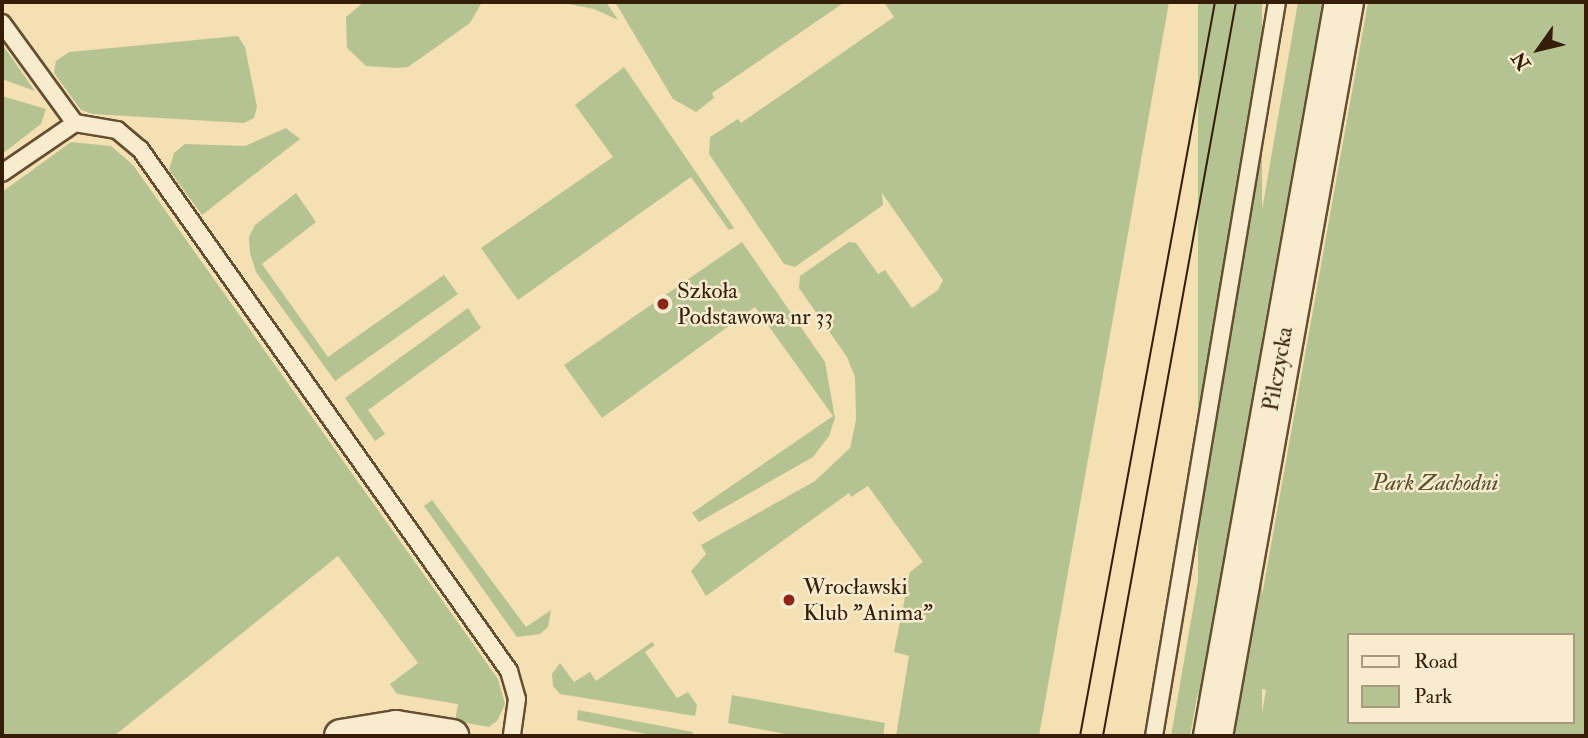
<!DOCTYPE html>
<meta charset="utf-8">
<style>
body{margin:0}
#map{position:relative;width:1588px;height:738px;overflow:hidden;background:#f5e0b3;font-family:"IM FELL Double Pica",serif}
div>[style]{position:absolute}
.green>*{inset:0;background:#b5c392;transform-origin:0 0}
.roads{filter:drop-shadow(2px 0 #654e32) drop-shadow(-2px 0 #654e32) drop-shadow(0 2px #654e32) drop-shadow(0 -2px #654e32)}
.service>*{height:16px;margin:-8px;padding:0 8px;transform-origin:8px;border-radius:8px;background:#f8ebce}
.minor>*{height:32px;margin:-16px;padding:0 16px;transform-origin:16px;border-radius:16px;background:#f8ebce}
.tertiary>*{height:38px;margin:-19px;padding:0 19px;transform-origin:19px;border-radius:19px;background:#f8ebce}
.tram>*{height:2px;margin:-1px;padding:0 1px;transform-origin:1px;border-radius:1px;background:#351d07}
.dots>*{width:19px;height:19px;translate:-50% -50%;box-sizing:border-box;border:4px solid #f8ebce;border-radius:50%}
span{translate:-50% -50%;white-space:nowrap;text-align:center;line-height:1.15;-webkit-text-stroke:5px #f8ebce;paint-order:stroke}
.poi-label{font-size:23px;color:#351d07}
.left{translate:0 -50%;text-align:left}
.street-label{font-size:23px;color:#351d07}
.park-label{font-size:23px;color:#5b4f31;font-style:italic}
.frame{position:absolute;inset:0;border:4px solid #351d07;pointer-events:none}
.legend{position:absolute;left:1347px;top:633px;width:228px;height:91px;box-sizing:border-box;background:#f8ebce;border:2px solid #aa997e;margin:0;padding:9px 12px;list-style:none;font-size:21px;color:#351d07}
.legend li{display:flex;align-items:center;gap:14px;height:35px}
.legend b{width:35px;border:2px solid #aa997e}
.north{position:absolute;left:1504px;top:14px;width:70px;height:70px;-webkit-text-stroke:5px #f8ebce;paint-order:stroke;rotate:236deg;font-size:19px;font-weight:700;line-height:28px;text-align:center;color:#351d07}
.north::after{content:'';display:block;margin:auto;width:24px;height:32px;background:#351d07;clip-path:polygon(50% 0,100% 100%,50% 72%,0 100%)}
</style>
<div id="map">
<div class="green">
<i style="clip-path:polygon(364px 2px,482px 2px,470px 23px,408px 67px,398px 68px,366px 66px,347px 48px,346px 17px)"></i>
<i style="clip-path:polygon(558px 2px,606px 2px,618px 20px,594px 9px)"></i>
<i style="clip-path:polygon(615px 2px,845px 2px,712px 93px,714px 98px,696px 112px,673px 99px)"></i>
<i style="clip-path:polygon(884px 2px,1169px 2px,1039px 736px,896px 736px,909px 656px,894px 652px,910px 572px,923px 562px,868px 486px,851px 497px,849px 493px,706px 596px,691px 571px,706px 554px,701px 545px,815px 481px,850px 448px,856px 420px,855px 377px,847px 357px,799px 288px,800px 276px,849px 242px,856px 243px,878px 274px,885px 270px,912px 308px,938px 290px,943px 280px,882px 193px,883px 205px,795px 267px,784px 264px,709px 154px,710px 137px,738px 119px,741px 123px,894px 17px)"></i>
<i style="left:1198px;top:2px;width:64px;height:745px"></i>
<i style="clip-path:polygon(1298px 2px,1323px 2px,1190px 736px,1171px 736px)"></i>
<i style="clip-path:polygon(evenodd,1368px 2px,1586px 2px,1586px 736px,1258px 736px,1266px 690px,1246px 685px,1368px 2px,1348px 635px,1572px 635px,1572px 722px,1348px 722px,1348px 635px)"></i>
<i style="clip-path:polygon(238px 36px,245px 47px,257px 107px,254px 118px,244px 123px,93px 114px,81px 110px,54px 73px,56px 61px,69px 52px)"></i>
<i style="clip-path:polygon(2px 44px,35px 91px,2px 79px)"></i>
<i style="clip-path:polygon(624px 67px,734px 228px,729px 230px,691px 177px,518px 300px,481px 248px,613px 157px,575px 105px)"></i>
<i style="clip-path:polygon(2px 96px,46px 109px,41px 124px,2px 154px)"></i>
<i style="clip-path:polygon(286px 128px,300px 139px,202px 215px,169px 170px,174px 153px,185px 144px,245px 146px)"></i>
<i style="clip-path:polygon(71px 142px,111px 146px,133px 165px,498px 679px,505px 704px,497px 721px,489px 727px,455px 721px,458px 704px,397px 694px,390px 684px,418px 663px,338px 556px,114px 736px,2px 736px,2px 192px)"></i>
<i style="clip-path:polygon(296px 193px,316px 222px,262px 264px,328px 357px,444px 275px,458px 294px,335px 381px,256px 272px,250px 253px,249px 237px,255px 225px)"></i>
<i style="clip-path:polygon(742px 242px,825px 362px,835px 418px,829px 436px,813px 457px,699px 522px,692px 513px,833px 416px,755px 307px,602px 418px,564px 365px)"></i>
<i style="clip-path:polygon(468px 308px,481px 328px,368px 410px,385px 434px,375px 441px,345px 398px)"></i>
<i style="clip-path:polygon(432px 500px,526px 627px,551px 610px,548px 627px,540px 634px,517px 637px,424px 506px)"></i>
<i style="clip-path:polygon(652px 642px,655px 645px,645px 652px,677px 698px,688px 692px,697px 705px,695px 716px,560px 694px,553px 686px,552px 674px,560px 663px,574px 682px,590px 672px,596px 681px)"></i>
<i style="clip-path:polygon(732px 695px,885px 723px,883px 736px,795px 736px,728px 723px)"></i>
<i style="clip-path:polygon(578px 710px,693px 732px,692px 736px,656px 736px,577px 720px)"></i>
</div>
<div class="roads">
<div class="service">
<i style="left:2px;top:23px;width:124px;rotate:53.9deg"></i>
<i style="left:2px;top:173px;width:88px;rotate:-34.4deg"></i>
<i style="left:75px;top:123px;width:43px;rotate:9.5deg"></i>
<i style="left:117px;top:130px;width:30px;rotate:40deg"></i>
<i style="left:140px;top:149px;width:639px;rotate:54.74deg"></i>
<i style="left:509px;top:671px;width:29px;rotate:74deg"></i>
<i style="left:517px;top:699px;width:37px;rotate:98deg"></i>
<i style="left:1154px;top:736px;width:744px;rotate:-80.49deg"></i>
</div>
<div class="minor">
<i style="left:341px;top:736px;width:56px;rotate:-9.3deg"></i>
<i style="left:396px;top:727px;width:57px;rotate:9.1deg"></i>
</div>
<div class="tertiary">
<i style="left:1213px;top:736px;width:746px;rotate:-79.88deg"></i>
</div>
</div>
<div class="tram">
<i style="left:1080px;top:736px;width:746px;rotate:-79.58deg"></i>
<i style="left:1103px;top:736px;width:746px;rotate:-79.73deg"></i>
</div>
<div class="dots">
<i style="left:663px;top:304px;background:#8f2418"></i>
<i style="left:789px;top:600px;background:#8f2418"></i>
</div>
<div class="poi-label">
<span class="left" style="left:677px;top:304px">Szkoła<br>Podstawowa nr 33</span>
<span class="left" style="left:803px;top:600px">Wrocławski<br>Klub "Anima"</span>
</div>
<div class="street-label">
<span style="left:1278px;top:369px;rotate:-80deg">Pilczycka</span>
</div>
<div class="park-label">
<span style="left:1435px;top:483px">Park Zachodni</span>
</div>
<div class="frame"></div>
<ul class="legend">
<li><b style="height:9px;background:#f8ebce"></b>Road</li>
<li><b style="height:19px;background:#b5c392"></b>Park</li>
</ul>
<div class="north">N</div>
</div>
